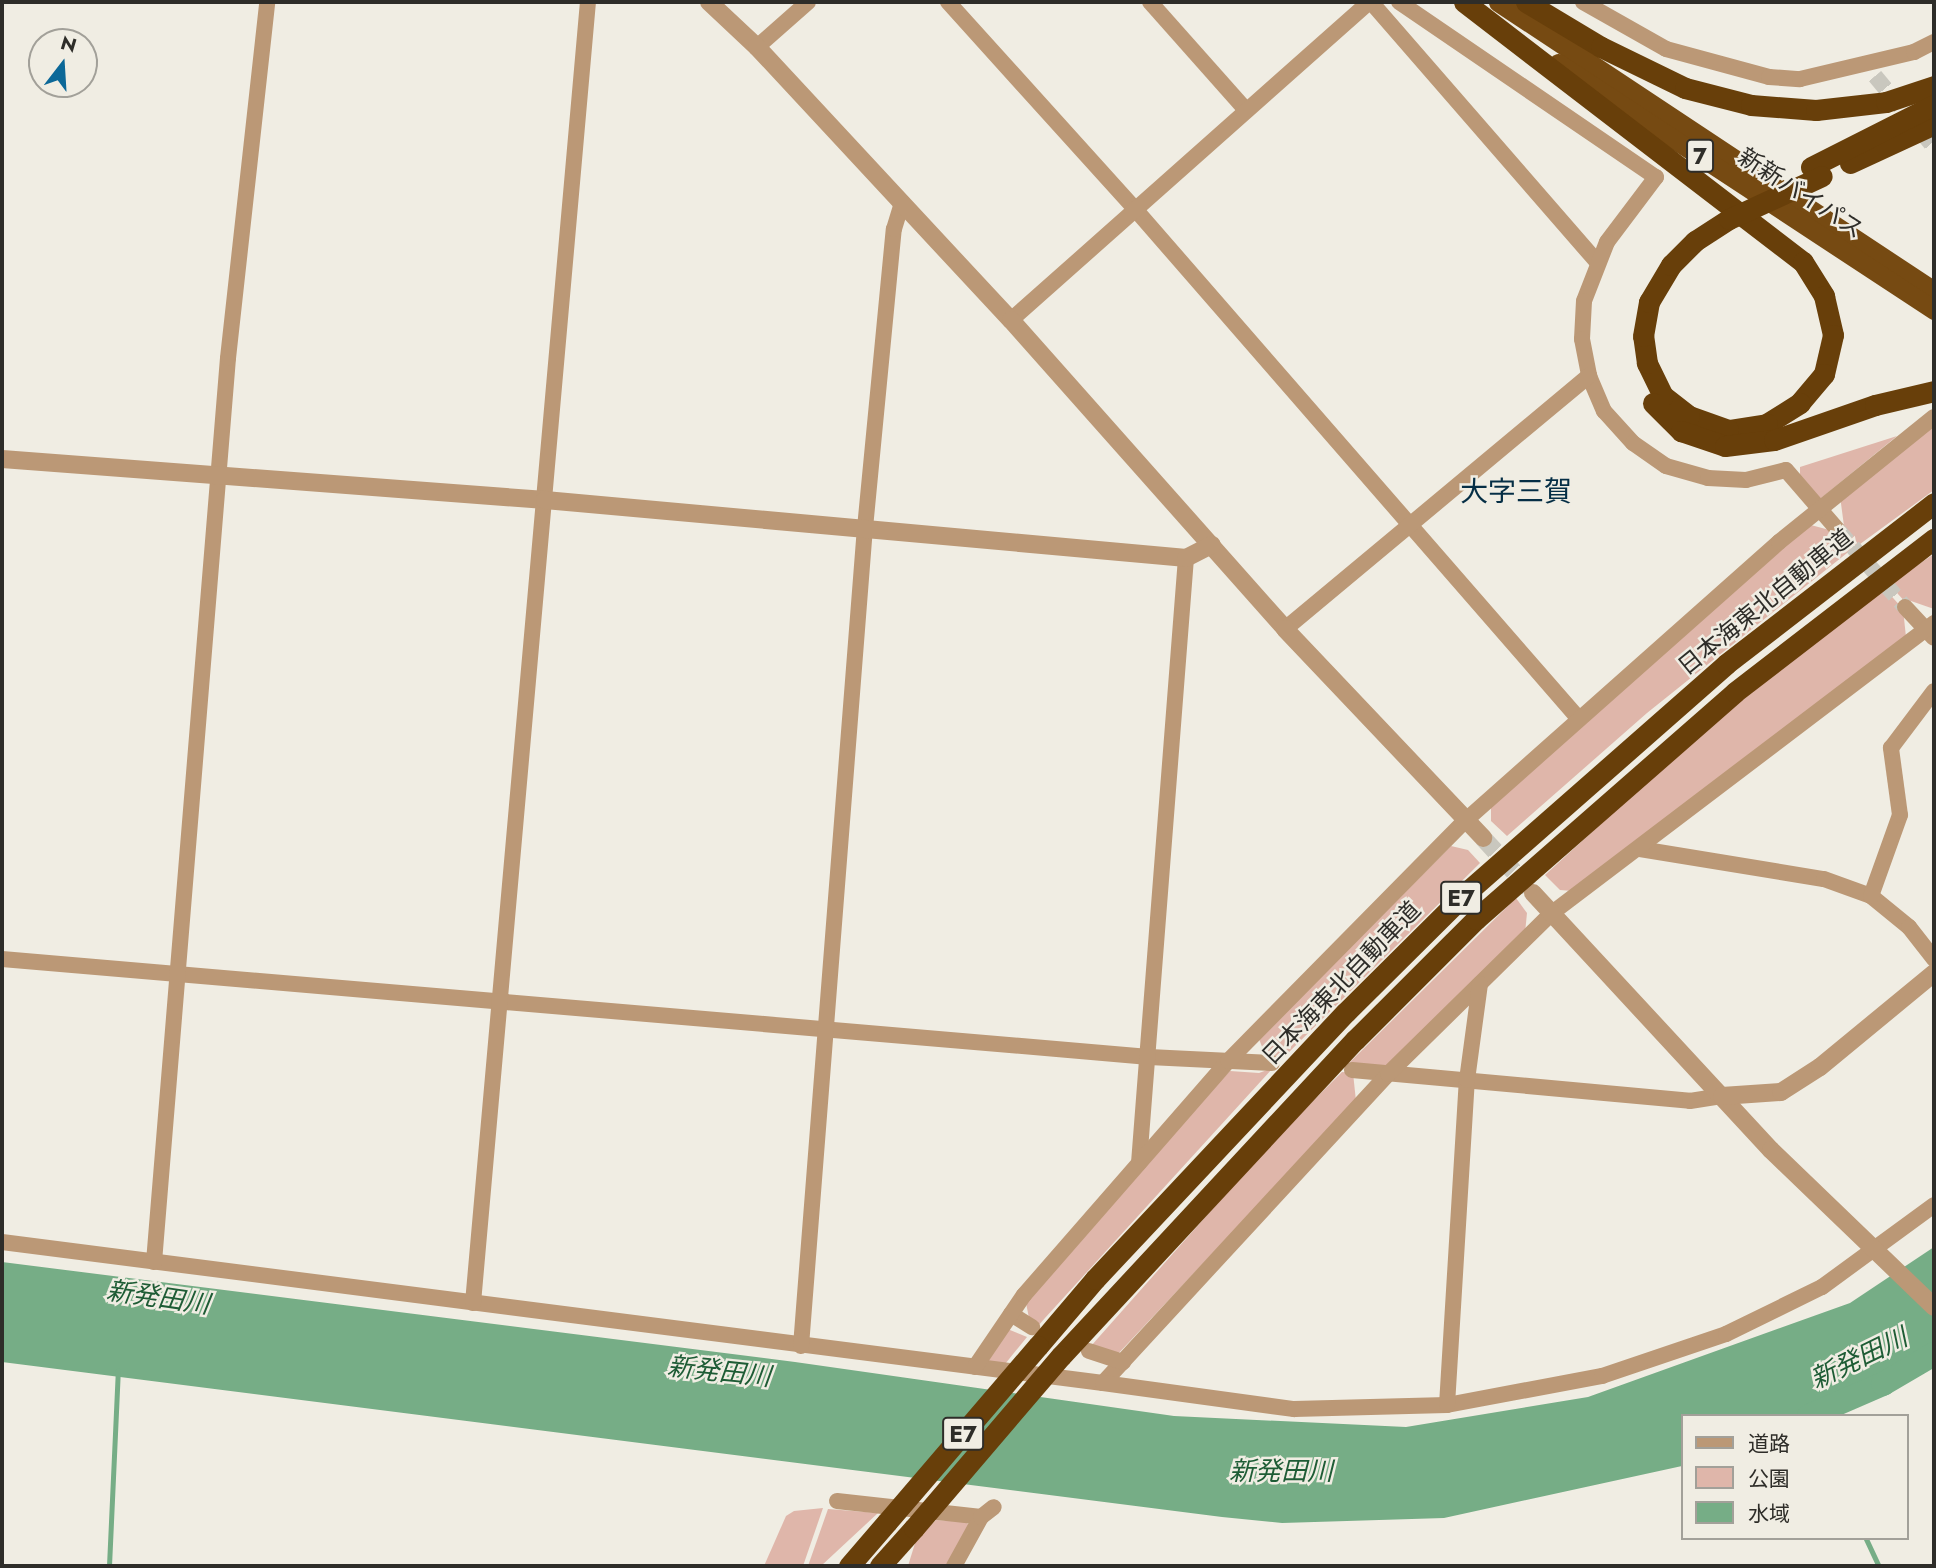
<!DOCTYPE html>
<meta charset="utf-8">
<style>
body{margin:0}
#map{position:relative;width:1936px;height:1568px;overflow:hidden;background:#f0ede3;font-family:Jost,"Noto Sans JP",sans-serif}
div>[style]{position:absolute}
.green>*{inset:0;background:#dfb6aa}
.water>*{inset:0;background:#76ad86}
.stream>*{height:4.5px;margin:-2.25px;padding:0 2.25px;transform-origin:2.25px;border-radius:2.25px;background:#76ad86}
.river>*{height:24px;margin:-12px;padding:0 12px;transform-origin:12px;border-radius:12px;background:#76ad86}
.minor-tunnel>*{height:16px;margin-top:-8px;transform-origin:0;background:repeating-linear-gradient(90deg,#c9c7be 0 16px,transparent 0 24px)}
.tertiary-tunnel>*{height:18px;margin-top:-9px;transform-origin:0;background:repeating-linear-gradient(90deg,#c9c7be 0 18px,transparent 0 27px)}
.minor>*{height:16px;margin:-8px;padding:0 8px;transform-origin:8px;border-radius:8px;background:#bb9876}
.tertiary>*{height:18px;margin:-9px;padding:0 9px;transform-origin:9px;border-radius:9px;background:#bb9876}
.trunk>*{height:19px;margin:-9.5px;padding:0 9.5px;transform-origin:9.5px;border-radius:9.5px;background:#764a12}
.motorway>*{height:21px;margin:-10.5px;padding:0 10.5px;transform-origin:10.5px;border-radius:10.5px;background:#683f0a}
.motorway-bridge>*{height:21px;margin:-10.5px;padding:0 10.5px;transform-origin:10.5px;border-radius:10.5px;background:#683f0a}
span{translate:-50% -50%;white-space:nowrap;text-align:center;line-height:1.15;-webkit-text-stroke:5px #f0ede3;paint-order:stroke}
.shield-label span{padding:2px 5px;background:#f0ede3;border:2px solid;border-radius:5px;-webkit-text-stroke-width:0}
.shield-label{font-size:23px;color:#2e2d29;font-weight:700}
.street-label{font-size:24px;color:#2e2d29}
.water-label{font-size:26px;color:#1e5c35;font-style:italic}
.quarter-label{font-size:28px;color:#052e45}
.frame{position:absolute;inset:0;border:4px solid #2e2d29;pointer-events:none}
.legend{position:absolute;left:1681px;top:1414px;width:228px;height:126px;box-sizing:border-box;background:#f0ede3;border:2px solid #a2a099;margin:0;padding:9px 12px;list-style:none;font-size:21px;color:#2e2d29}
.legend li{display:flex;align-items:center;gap:14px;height:35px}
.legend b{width:35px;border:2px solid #a2a099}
.north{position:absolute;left:28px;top:28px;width:70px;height:70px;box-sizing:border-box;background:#f0ede3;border:2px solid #a2a099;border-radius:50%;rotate:17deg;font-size:19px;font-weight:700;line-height:28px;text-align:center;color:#2e2d29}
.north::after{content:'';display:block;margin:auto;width:24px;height:32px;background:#0c6898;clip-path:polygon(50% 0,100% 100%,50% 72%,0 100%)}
</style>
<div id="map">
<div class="green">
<i style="clip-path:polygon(1934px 422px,1934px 490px,1856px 547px,1840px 529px,1844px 526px,1840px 496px)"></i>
<i style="clip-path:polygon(1897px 436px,1820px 499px,1800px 478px,1800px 467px)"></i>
<i style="clip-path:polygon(1807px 524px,1837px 532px,1852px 549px,1647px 713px,1507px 836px,1491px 821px,1491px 800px)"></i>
<i style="clip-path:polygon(1934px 554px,1934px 609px,1911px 601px,1907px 604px,1889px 584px)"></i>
<i style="clip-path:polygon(1885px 589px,1903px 609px,1906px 637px,1572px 891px,1560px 890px,1545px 875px,1711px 723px)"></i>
<i style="clip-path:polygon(1451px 846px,1468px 850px,1480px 863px,1279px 1062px,1266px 1057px,1259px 1039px)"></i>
<i style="clip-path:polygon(1516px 898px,1527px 913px,1525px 933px,1383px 1069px,1344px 1068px)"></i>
<i style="clip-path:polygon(1273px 1068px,1045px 1318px,1038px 1326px,1030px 1323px,1026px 1303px,1219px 1082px,1230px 1071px,1259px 1073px)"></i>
<i style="clip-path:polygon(1342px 1072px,1353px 1073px,1356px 1101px,1115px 1357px,1091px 1346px,1271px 1143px)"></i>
<i style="clip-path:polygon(1005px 1328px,1027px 1337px,1001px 1369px,985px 1362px)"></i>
<i style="clip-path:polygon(823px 1508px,803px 1566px,764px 1566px,786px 1516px,794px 1511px)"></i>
<i style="clip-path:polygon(828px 1509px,878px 1513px,821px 1566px,808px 1566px)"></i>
<i style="clip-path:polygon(936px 1520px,967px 1522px,969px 1527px,948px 1566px,908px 1566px,916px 1540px)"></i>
</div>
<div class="water">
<i style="clip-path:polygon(1934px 1247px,1934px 1348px,1919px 1359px,1813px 1416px,1682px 1416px,1682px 1466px,1444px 1518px,1282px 1523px,1222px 1517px,2px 1362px,2px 1262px,795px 1362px,1174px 1416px,1406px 1427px,1588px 1397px,1850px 1303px)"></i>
</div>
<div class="stream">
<i style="left:1866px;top:1538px;width:31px;rotate:65deg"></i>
<i style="left:109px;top:1566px;width:195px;rotate:-87.4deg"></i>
</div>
<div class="river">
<i style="left:1809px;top:1416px;width:81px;rotate:-23.4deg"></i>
<i style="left:1883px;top:1384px;width:59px;rotate:-30.5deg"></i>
</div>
<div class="minor-tunnel">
<i style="left:1875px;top:76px;width:92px;rotate:50.3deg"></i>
<i style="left:1837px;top:529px;width:103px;rotate:48.9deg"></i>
</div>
<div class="tertiary-tunnel">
<i style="left:1483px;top:838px;width:68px;rotate:47.4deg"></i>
</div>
<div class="minor">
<i style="left:948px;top:2px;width:279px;rotate:47.9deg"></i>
<i style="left:1135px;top:209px;width:676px;rotate:48.96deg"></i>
<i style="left:1150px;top:2px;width:144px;rotate:48.4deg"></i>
<i style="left:1371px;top:2px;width:343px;rotate:49deg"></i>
<i style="left:1399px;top:2px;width:311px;rotate:34.3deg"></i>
<i style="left:1656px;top:177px;width:81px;rotate:127deg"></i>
<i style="left:1607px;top:242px;width:63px;rotate:111.3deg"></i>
<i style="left:1584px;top:301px;width:38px;rotate:93deg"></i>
<i style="left:1582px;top:339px;width:38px;rotate:79deg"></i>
<i style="left:1589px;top:376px;width:38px;rotate:67deg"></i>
<i style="left:1604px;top:411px;width:43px;rotate:47.8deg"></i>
<i style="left:1633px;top:443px;width:40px;rotate:34.9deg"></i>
<i style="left:1666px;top:466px;width:44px;rotate:15.9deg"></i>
<i style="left:1708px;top:478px;width:38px;rotate:3deg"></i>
<i style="left:1746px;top:480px;width:41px;rotate:-14deg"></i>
<i style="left:1786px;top:470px;width:78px;rotate:49.2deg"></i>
<i style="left:1583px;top:2px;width:95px;rotate:29.5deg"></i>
<i style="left:1666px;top:49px;width:107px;rotate:15.2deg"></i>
<i style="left:1769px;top:77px;width:31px;rotate:4deg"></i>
<i style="left:1800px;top:79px;width:117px;rotate:-13.3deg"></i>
<i style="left:1914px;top:52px;width:22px;rotate:-27deg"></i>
<i style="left:757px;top:47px;width:68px;rotate:-41.4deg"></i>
<i style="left:1011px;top:320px;width:479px;rotate:-41.6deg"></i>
<i style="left:1905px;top:607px;width:42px;rotate:46.9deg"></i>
<i style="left:1285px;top:629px;width:396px;rotate:-39.8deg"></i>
<i style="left:1640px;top:849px;width:186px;rotate:9.3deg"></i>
<i style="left:1824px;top:879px;width:50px;rotate:19.9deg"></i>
<i style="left:1871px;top:896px;width:49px;rotate:39.2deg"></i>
<i style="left:1909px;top:927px;width:41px;rotate:52deg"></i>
<i style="left:1871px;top:896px;width:86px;rotate:-70.3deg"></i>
<i style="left:1900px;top:815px;width:68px;rotate:-97.7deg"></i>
<i style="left:1891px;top:748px;width:71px;rotate:-53deg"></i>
<i style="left:2px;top:959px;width:1151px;rotate:4.88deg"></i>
<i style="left:1149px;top:1057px;width:123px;rotate:2.8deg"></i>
<i style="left:1352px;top:1070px;width:339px;rotate:5.2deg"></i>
<i style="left:1690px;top:1101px;width:32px;rotate:-9deg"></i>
<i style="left:1139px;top:1163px;width:607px;rotate:-85.56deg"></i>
<i style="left:2px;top:1242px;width:1110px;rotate:7.3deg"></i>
<i style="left:1103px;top:1383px;width:420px;rotate:-47.3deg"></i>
<i style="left:1388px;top:1074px;width:230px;rotate:-44.5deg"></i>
<i style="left:1552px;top:913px;width:480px;rotate:-37.2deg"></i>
<i style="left:154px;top:1262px;width:907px;rotate:-85.32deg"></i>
<i style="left:228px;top:358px;width:358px;rotate:-83.7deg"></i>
<i style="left:473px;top:1303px;width:1306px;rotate:-84.95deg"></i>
<i style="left:1011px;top:1314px;width:25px;rotate:32deg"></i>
<i style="left:801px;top:1346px;width:820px;rotate:-85.53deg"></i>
<i style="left:865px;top:528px;width:300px;rotate:-84.5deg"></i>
<i style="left:894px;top:229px;width:28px;rotate:-73deg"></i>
<i style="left:1089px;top:1351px;width:36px;rotate:18deg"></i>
<i style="left:975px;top:1367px;width:87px;rotate:-55.8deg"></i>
<i style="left:1024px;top:1295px;width:310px;rotate:-48.9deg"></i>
<i style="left:1228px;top:1061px;width:339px;rotate:-45.4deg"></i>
<i style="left:1466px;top:820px;width:419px;rotate:-41.6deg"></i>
<i style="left:1779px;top:542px;width:199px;rotate:-38.9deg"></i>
<i style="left:1103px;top:1383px;width:193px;rotate:7.8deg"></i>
<i style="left:1294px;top:1409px;width:153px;rotate:-1.5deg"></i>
<i style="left:1447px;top:1405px;width:158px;rotate:-10.6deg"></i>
<i style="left:1602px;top:1376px;width:131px;rotate:-18.7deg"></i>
<i style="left:1726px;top:1334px;width:107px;rotate:-26.1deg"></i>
<i style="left:1822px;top:1287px;width:139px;rotate:-36.2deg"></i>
<i style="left:1447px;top:1405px;width:326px;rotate:-86.5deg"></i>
<i style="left:1467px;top:1080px;width:97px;rotate:-82.3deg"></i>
<i style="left:837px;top:1501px;width:145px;rotate:6.3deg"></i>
<i style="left:954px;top:1566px;width:56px;rotate:-61.1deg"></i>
<i style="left:981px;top:1517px;width:16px;rotate:-38deg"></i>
</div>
<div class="tertiary">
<i style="left:709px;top:2px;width:66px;rotate:43.2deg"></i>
<i style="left:757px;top:47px;width:373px;rotate:47.1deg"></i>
<i style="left:1011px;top:320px;width:413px;rotate:48.4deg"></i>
<i style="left:1285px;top:629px;width:288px;rotate:46.5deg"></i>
<i style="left:2px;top:459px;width:545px;rotate:4.32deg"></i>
<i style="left:545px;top:500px;width:644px;rotate:5.17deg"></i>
<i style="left:1186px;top:558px;width:29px;rotate:-27deg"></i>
<i style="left:1533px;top:893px;width:350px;rotate:47.2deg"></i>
<i style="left:1771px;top:1150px;width:226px;rotate:43.9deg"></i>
<i style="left:1722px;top:1096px;width:59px;rotate:-3.9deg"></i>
<i style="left:1781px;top:1092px;width:46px;rotate:-32.7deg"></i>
<i style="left:1820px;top:1067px;width:148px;rotate:-39.5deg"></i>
</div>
<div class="trunk">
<i style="left:1498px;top:2px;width:523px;rotate:33.54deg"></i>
<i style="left:1558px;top:63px;width:450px;rotate:33.3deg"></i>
</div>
<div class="motorway">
<i style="left:1464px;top:2px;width:427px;rotate:37.5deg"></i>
<i style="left:1803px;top:262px;width:40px;rotate:58deg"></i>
<i style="left:1824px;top:296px;width:40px;rotate:77deg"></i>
<i style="left:1833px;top:335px;width:40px;rotate:103deg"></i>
<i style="left:1824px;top:374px;width:38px;rotate:130deg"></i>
<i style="left:1800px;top:403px;width:39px;rotate:148deg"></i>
<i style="left:1767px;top:424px;width:39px;rotate:171deg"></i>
<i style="left:1728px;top:430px;width:41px;rotate:-160.3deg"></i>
<i style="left:1689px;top:416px;width:33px;rotate:-142deg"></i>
<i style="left:1663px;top:396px;width:37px;rotate:-116deg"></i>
<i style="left:1647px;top:363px;width:27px;rotate:-98deg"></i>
<i style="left:1643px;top:336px;width:35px;rotate:-80deg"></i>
<i style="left:1649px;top:302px;width:43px;rotate:-59.3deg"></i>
<i style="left:1671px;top:265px;width:34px;rotate:-45deg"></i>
<i style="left:1526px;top:2px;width:87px;rotate:31deg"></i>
<i style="left:1601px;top:47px;width:93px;rotate:26deg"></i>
<i style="left:1685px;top:88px;width:68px;rotate:14.4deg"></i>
<i style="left:1751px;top:105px;width:65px;rotate:4.4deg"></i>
<i style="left:1816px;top:110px;width:70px;rotate:-6.5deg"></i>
<i style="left:1886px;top:102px;width:51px;rotate:-18.4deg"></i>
<i style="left:1850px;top:163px;width:93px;rotate:-24.9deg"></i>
<i style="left:1811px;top:167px;width:138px;rotate:-26.8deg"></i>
<i style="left:1653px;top:403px;width:40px;rotate:45deg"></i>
<i style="left:1681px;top:431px;width:46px;rotate:18.8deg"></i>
<i style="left:1725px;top:446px;width:49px;rotate:-7deg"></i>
<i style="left:1774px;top:440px;width:107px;rotate:-19.1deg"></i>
<i style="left:1875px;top:405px;width:61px;rotate:-13.3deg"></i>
<i style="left:1038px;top:1346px;width:88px;rotate:-49.6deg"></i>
<i style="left:1095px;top:1279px;width:366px;rotate:-46.8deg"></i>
<i style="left:1346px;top:1012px;width:172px;rotate:-44.8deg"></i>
<i style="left:1468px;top:891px;width:344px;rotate:-41.3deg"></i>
<i style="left:1726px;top:664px;width:263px;rotate:-37.7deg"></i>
<i style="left:1061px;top:1356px;width:432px;rotate:-47.1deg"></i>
<i style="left:1355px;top:1040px;width:171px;rotate:-45deg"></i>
<i style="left:1476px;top:919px;width:344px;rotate:-41.2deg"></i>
<i style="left:1735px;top:692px;width:251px;rotate:-37.6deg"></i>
<i style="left:849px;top:1566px;width:58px;rotate:-49.2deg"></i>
<i style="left:880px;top:1566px;width:51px;rotate:-48.2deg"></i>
</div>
<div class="motorway-bridge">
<i style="left:1695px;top:241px;width:40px;rotate:-32.9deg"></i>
<i style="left:1729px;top:219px;width:102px;rotate:-24.8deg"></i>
<i style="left:887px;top:1522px;width:232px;rotate:-49.4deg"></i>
<i style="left:914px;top:1528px;width:226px;rotate:-49.5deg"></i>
</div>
<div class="shield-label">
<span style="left:1700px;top:156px">7</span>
<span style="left:1461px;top:898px">E7</span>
<span style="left:963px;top:1434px">E7</span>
</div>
<div class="street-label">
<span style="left:1801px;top:193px;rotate:33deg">新新バイパス</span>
<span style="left:1765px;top:602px;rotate:-39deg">日本海東北自動車道</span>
<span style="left:1341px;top:983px;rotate:-46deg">日本海東北自動車道</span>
</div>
<div class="water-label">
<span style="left:158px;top:1298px;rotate:8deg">新発田川</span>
<span style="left:1859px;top:1359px;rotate:-26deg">新発田川</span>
<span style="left:719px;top:1372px;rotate:6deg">新発田川</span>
<span style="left:1281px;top:1472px">新発田川</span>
</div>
<div class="quarter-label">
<span style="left:1516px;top:492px">大字三賀</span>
</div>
<div class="frame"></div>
<ul class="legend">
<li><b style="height:9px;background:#bb9876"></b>道路</li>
<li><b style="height:19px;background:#dfb6aa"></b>公園</li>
<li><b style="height:19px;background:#76ad86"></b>水域</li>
</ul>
<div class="north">N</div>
</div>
